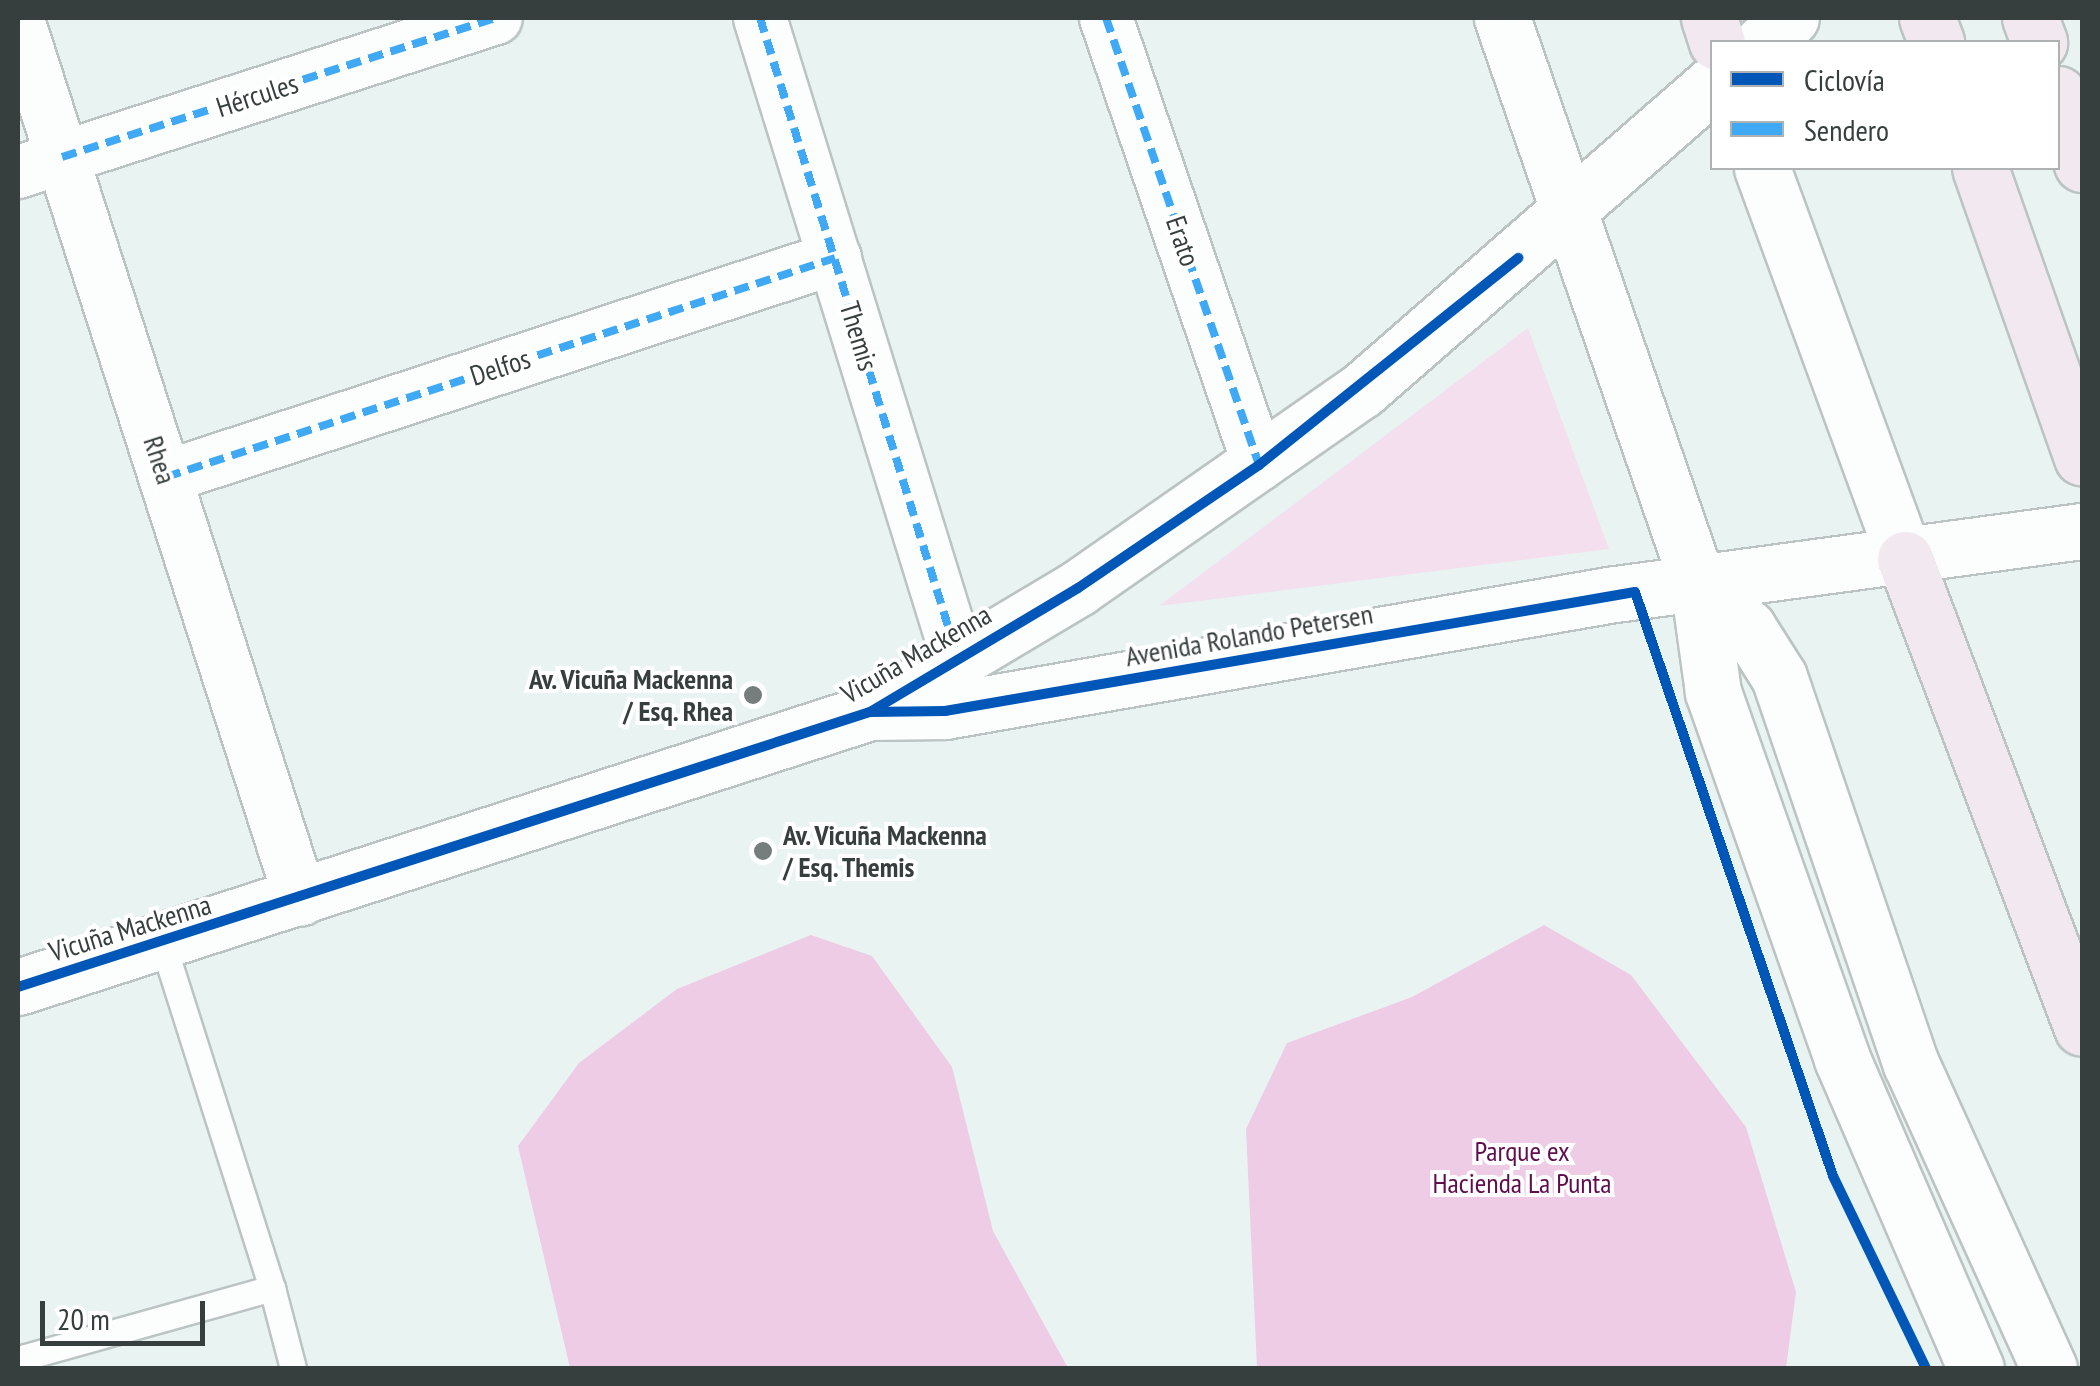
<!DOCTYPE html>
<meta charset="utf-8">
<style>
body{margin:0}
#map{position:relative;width:2100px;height:1386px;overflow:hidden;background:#e9f4f2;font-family:"PT Sans Narrow",sans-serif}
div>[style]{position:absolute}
.green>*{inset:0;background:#f3dfee}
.forest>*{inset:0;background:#eecce5}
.roads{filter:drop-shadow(2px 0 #bbc4c3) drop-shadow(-2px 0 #bbc4c3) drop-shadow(0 2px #bbc4c3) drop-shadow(0 -2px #bbc4c3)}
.service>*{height:25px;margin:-12.5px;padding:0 12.5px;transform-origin:12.5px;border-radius:12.5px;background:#fcfdfd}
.minor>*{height:52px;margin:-26px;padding:0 26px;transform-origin:26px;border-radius:26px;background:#fcfdfd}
.tertiary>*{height:55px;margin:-27.5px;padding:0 27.5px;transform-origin:27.5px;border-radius:27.5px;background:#fcfdfd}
.secondary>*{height:55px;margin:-27.5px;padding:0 27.5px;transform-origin:27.5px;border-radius:27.5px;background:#fcfdfd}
.motorway>*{height:55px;margin:-27.5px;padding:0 27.5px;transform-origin:27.5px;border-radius:27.5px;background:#f2e8ef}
.quiet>*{height:8px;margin-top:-4px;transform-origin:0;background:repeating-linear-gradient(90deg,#3fa9f5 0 15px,transparent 0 23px)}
.cycleway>*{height:10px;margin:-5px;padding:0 5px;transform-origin:5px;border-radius:5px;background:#0057b8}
.dots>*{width:28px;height:28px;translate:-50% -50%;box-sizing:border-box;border:5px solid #fff;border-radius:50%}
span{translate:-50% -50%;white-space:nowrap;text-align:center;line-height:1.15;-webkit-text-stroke:8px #fff;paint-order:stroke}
.street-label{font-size:28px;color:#373f3e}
.poi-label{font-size:28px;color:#373f3e;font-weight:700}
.right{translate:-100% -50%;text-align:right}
.left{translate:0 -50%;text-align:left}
.park-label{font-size:28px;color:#600d4e}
.frame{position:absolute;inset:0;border:20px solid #373f3e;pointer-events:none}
.legend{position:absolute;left:1710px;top:40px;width:350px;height:130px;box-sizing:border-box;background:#fff;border:2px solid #afb2b2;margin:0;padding:12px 18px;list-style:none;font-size:30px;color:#373f3e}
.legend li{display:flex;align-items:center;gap:20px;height:50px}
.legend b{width:50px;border:2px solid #afb2b2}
.scale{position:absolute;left:40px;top:1301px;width:165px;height:45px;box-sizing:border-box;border:5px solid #373f3e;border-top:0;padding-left:12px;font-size:30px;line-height:35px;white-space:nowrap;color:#373f3e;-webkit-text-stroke:8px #fff;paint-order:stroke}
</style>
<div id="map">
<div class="green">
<i style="clip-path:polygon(1528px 328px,1609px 549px,1159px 606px)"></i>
</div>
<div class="forest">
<i style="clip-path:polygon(1544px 925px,1631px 975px,1746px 1127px,1796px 1292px,1786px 1368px,1257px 1368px,1246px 1129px,1287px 1043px,1412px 997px)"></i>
<i style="clip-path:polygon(811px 935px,872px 956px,952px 1067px,993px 1231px,1068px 1368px,570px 1368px,518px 1146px,579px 1063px,677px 989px)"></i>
</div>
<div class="roads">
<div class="service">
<i style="left:272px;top:1288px;width:83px;rotate:75.3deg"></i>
<i style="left:18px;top:1359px;width:264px;rotate:-15.6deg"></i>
<i style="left:272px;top:1288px;width:363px;rotate:-107.6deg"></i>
</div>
<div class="minor">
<i style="left:760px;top:18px;width:667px;rotate:72.82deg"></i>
<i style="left:1106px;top:18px;width:472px;rotate:71.1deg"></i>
<i style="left:18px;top:20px;width:924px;rotate:72.17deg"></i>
<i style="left:18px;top:172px;width:502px;rotate:-17.86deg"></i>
<i style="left:166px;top:477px;width:704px;rotate:-18.13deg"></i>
</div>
<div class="tertiary">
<i style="left:1502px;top:18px;width:599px;rotate:70.9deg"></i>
<i style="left:1698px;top:584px;width:109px;rotate:82.1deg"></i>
<i style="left:1713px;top:692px;width:389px;rotate:70.6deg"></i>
<i style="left:1842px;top:1059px;width:337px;rotate:66.6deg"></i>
<i style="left:1698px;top:584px;width:67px;rotate:41.3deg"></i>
<i style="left:1748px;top:628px;width:58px;rotate:57.7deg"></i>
<i style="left:1779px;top:677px;width:409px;rotate:71.2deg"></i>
<i style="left:1911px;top:1064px;width:334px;rotate:65.6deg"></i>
</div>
<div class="secondary">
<i style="left:1763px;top:42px;width:37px;rotate:-41deg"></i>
<i style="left:1762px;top:168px;width:416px;rotate:69.9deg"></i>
<i style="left:870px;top:712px;width:75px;rotate:-0.8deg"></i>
<i style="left:945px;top:711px;width:673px;rotate:-9.92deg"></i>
<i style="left:1608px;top:595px;width:478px;rotate:-7.7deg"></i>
<i style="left:18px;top:987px;width:895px;rotate:-17.89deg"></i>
<i style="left:870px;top:712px;width:242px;rotate:-30.8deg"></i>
<i style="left:1078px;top:588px;width:346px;rotate:-34.9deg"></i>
<i style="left:1362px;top:390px;width:464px;rotate:-41.1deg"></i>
</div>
<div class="motorway">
<i style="left:1709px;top:18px;width:25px;rotate:72deg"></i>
<i style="left:1927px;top:18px;width:26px;rotate:69deg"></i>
<i style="left:2030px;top:18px;width:26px;rotate:69deg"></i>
<i style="left:2058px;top:94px;width:74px;rotate:71.1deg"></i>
<i style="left:1980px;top:168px;width:307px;rotate:70.6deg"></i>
<i style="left:1905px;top:559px;width:501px;rotate:69.32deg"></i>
</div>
</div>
<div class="quiet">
<i style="left:760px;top:18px;width:667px;rotate:72.82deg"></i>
<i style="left:1106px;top:18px;width:472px;rotate:71.1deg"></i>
<i style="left:62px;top:157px;width:456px;rotate:-17.8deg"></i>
<i style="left:166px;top:477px;width:704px;rotate:-18.13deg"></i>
</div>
<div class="cycleway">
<i style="left:870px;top:712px;width:75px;rotate:-0.8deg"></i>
<i style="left:945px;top:711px;width:700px;rotate:-9.79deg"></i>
<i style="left:1635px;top:592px;width:617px;rotate:71.27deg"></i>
<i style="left:1833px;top:1176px;width:213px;rotate:64.2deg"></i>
<i style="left:18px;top:987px;width:895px;rotate:-17.89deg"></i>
<i style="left:870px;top:712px;width:242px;rotate:-30.8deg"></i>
<i style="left:1078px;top:588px;width:219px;rotate:-34.2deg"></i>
<i style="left:1259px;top:465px;width:332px;rotate:-38.6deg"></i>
</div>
<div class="dots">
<i style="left:753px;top:695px;background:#757e7d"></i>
<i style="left:763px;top:851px;background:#757e7d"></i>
</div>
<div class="street-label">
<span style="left:257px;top:95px;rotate:-18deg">Hércules</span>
<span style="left:1183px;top:241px;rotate:71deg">Erato</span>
<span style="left:859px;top:336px;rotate:73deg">Themis</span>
<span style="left:500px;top:367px;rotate:-18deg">Delfos</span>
<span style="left:160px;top:460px;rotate:72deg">Rhea</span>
<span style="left:1249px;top:635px;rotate:-10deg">Avenida Rolando Petersen</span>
<span style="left:916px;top:654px;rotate:-30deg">Vicuña Mackenna</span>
<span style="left:130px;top:928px;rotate:-17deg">Vicuña Mackenna</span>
</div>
<div class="poi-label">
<span class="right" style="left:733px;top:695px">Av. Vicuña Mackenna<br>/ Esq. Rhea</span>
<span class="left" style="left:783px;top:851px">Av. Vicuña Mackenna<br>/ Esq. Themis</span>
</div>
<div class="park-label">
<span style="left:1522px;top:1167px">Parque ex<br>Hacienda La Punta</span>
</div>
<div class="frame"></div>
<ul class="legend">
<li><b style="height:12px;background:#0057b8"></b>Ciclovía</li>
<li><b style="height:12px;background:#3fa9f5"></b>Sendero</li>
</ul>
<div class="scale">20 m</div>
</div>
